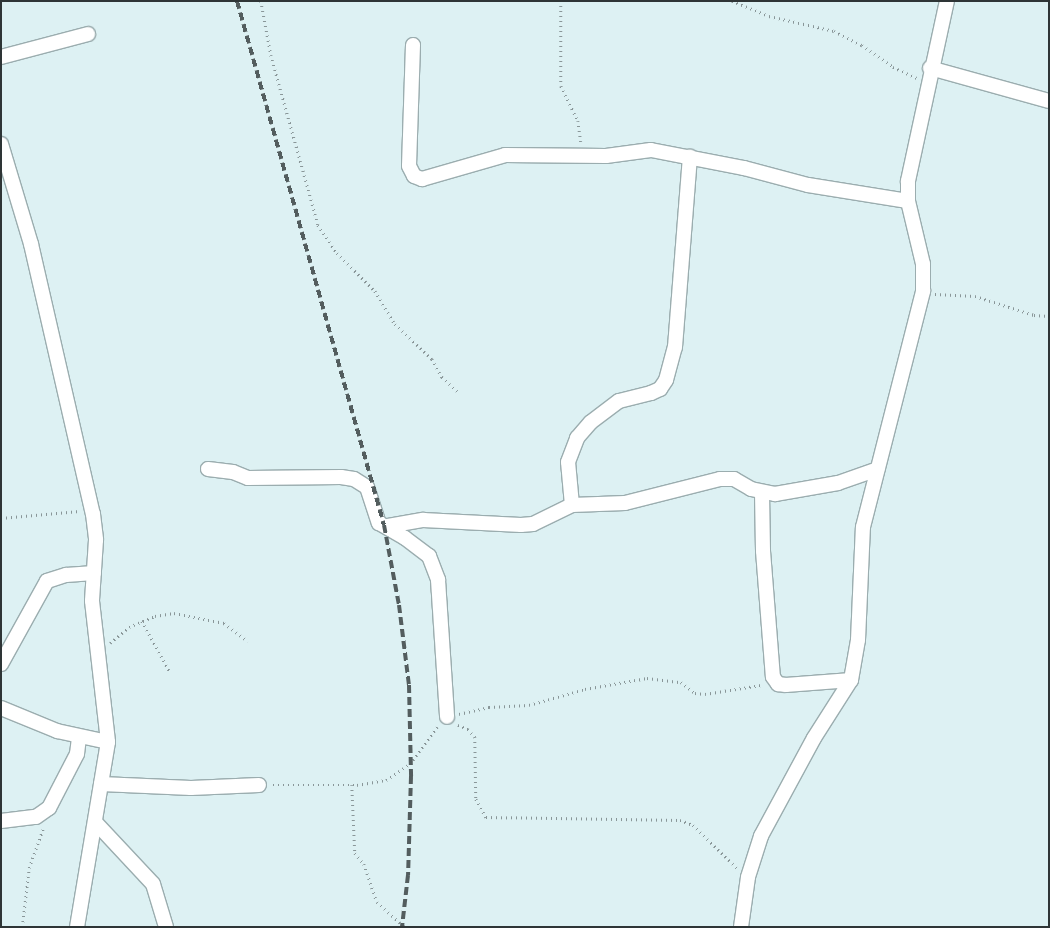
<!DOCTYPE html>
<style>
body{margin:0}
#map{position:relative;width:1050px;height:928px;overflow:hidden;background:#ddf1f3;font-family:Montserrat,sans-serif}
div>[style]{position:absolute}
.path>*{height:2.5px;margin-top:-1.25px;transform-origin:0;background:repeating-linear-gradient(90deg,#899698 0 1px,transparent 0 5px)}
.roads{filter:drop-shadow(1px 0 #9badaf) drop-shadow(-1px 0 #9badaf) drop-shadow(0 1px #9badaf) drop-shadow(0 -1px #9badaf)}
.minor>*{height:14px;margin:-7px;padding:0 7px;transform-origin:7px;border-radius:7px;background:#fff}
.rail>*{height:4px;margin-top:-2px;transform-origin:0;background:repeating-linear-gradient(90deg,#535d5e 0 8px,transparent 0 12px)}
span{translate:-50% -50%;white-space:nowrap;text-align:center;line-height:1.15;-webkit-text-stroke:5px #fff;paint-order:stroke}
.frame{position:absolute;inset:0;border:2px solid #2e3536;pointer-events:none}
</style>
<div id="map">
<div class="path">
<i style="left:261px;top:1px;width:55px;rotate:79.5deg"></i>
<i style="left:271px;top:55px;width:176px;rotate:74.5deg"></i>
<i style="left:318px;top:225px;width:34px;rotate:56deg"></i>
<i style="left:337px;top:253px;width:54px;rotate:45deg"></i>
<i style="left:375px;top:291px;width:39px;rotate:59deg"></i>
<i style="left:395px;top:324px;width:51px;rotate:43.4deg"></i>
<i style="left:432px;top:359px;width:21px;rotate:61deg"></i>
<i style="left:442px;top:377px;width:23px;rotate:43deg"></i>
<i style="left:561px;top:1px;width:85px;rotate:90deg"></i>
<i style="left:561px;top:86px;width:39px;rotate:64deg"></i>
<i style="left:578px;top:121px;width:21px;rotate:82deg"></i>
<i style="left:732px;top:1px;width:40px;rotate:22deg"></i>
<i style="left:769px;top:16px;width:67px;rotate:13deg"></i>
<i style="left:834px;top:31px;width:31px;rotate:27deg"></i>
<i style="left:862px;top:45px;width:38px;rotate:35deg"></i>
<i style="left:893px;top:67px;width:26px;rotate:25deg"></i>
<i style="left:935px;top:294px;width:40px;rotate:2.9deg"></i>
<i style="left:975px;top:296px;width:62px;rotate:17.9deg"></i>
<i style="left:1034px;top:315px;width:15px;rotate:4deg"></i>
<i style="left:1px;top:518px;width:79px;rotate:-5.1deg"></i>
<i style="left:142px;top:621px;width:58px;rotate:61.2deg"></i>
<i style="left:110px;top:643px;width:25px;rotate:-40deg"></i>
<i style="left:129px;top:627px;width:28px;rotate:-23deg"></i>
<i style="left:155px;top:616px;width:19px;rotate:-9deg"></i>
<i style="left:174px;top:613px;width:51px;rotate:11.3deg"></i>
<i style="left:224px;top:623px;width:30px;rotate:37deg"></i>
<i style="left:459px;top:714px;width:31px;rotate:-13deg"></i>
<i style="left:489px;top:707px;width:40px;rotate:-2.9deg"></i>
<i style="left:529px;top:705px;width:58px;rotate:-15.9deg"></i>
<i style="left:585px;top:689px;width:63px;rotate:-10.1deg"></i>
<i style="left:647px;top:678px;width:34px;rotate:7deg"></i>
<i style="left:681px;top:682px;width:18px;rotate:38deg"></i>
<i style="left:695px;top:693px;width:10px;rotate:6deg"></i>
<i style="left:705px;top:694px;width:57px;rotate:-9.1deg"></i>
<i style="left:458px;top:725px;width:11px;rotate:22deg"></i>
<i style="left:468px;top:729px;width:11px;rotate:49deg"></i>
<i style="left:475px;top:737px;width:62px;rotate:89.1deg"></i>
<i style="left:476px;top:799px;width:21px;rotate:61deg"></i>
<i style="left:486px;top:817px;width:194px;rotate:0.9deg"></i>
<i style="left:680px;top:820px;width:14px;rotate:21deg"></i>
<i style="left:693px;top:825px;width:62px;rotate:44.3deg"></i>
<i style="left:273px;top:785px;width:84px"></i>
<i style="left:357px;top:785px;width:29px;rotate:-10deg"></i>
<i style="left:386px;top:780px;width:29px;rotate:-34deg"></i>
<i style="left:410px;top:764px;width:46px;rotate:-53.9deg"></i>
<i style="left:352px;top:785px;width:68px;rotate:87.5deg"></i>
<i style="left:355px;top:853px;width:14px;rotate:51deg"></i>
<i style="left:364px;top:864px;width:40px;rotate:71.1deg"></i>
<i style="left:377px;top:902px;width:38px;rotate:42deg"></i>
<i style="left:22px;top:927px;width:59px;rotate:-83.2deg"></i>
<i style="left:29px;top:868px;width:41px;rotate:-70.3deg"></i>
</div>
<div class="roads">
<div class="minor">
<i style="left:413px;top:45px;width:121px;rotate:91.9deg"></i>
<i style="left:409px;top:166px;width:11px;rotate:63deg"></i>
<i style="left:414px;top:176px;width:9px;rotate:21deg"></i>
<i style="left:422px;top:179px;width:86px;rotate:-16.1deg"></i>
<i style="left:505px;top:155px;width:101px;rotate:0.6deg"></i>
<i style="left:606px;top:156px;width:45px;rotate:-7.6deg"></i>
<i style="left:651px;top:150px;width:95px;rotate:11deg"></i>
<i style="left:744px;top:168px;width:66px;rotate:14.9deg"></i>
<i style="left:808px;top:185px;width:101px;rotate:9.1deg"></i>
<i style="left:1px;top:57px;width:90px;rotate:-14.8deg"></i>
<i style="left:930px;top:68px;width:123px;rotate:15.5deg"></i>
<i style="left:1px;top:144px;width:104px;rotate:73.3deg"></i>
<i style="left:31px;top:244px;width:277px;rotate:77.1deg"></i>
<i style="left:93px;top:514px;width:26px;rotate:83deg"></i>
<i style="left:96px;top:540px;width:61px;rotate:93.8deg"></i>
<i style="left:92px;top:601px;width:142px;rotate:83.5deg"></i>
<i style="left:108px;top:742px;width:188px;rotate:99.5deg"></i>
<i style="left:208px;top:469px;width:25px;rotate:7deg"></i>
<i style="left:233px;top:472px;width:16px;rotate:22deg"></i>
<i style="left:248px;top:478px;width:93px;rotate:-0.6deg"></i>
<i style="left:341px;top:477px;width:13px;rotate:9deg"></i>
<i style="left:354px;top:479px;width:15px;rotate:32deg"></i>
<i style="left:367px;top:487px;width:38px;rotate:72deg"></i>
<i style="left:379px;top:523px;width:30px;rotate:30deg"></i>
<i style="left:405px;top:538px;width:30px;rotate:37deg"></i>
<i style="left:429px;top:556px;width:26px;rotate:69deg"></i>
<i style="left:438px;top:580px;width:137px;rotate:86.2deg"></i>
<i style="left:762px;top:493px;width:58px;rotate:89deg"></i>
<i style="left:763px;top:551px;width:126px;rotate:85.5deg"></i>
<i style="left:773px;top:677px;width:9px;rotate:54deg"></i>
<i style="left:778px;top:684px;width:8px;rotate:7deg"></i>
<i style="left:786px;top:685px;width:65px;rotate:-4.4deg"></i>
<i style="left:572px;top:505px;width:43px;rotate:-95.3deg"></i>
<i style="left:568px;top:462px;width:26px;rotate:-69deg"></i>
<i style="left:577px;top:438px;width:21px;rotate:-49deg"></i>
<i style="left:591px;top:422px;width:35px;rotate:-37deg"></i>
<i style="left:619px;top:401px;width:33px;rotate:-14deg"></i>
<i style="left:651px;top:393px;width:10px;rotate:-24deg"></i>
<i style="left:660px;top:389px;width:11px;rotate:-56deg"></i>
<i style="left:666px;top:380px;width:34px;rotate:-75deg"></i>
<i style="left:675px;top:347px;width:191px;rotate:-85.5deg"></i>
<i style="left:388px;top:526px;width:36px;rotate:-10deg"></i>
<i style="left:423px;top:520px;width:98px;rotate:2.9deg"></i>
<i style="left:521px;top:525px;width:12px;rotate:-5deg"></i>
<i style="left:533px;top:524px;width:43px;rotate:-26deg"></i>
<i style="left:572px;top:505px;width:53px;rotate:-2.2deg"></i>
<i style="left:625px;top:503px;width:98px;rotate:-14.2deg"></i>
<i style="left:720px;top:479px;width:14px"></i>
<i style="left:734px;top:479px;width:20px;rotate:30deg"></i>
<i style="left:751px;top:489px;width:25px;rotate:12deg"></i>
<i style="left:775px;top:494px;width:64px;rotate:-9.9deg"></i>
<i style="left:838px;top:483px;width:42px;rotate:-19.3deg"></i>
<i style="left:1px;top:664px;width:95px;rotate:-61deg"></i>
<i style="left:47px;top:581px;width:20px;rotate:-18deg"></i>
<i style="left:66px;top:575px;width:28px;rotate:-4deg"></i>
<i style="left:1px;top:708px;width:61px;rotate:22.3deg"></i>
<i style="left:57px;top:731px;width:52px;rotate:12.2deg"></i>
<i style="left:101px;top:784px;width:90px;rotate:2.5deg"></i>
<i style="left:191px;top:788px;width:68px;rotate:-2.5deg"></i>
<i style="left:1px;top:821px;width:35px;rotate:-7deg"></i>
<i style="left:36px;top:817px;width:16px;rotate:-35deg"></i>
<i style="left:49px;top:808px;width:61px;rotate:-62.6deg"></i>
<i style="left:77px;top:754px;width:16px;rotate:-83deg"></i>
<i style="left:96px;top:823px;width:83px;rotate:46.9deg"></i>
<i style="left:153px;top:884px;width:45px;rotate:73.2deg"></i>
<i style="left:741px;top:927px;width:50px;rotate:-82deg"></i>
<i style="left:748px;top:877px;width:43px;rotate:-72.4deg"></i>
<i style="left:761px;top:836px;width:111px;rotate:-61.6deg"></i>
<i style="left:814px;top:738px;width:69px;rotate:-57.5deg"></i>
<i style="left:851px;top:680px;width:41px;rotate:-80.1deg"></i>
<i style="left:858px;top:640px;width:113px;rotate:-87.5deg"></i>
<i style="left:863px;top:527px;width:244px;rotate:-75.7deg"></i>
<i style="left:923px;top:291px;width:27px;rotate:-90deg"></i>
<i style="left:923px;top:264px;width:65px;rotate:-103.4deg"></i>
<i style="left:908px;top:201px;width:20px;rotate:-90deg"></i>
<i style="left:908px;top:181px;width:184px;rotate:-77.8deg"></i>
</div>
</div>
<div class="rail">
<i style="left:237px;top:1px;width:544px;rotate:74.33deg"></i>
<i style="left:384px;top:525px;width:81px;rotate:79.4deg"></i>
<i style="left:399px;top:605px;width:81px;rotate:82.9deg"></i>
<i style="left:409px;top:685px;width:91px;rotate:88.7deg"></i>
<i style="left:411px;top:776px;width:99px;rotate:91.7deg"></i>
<i style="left:408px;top:875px;width:52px;rotate:96.6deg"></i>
</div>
<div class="frame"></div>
</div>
